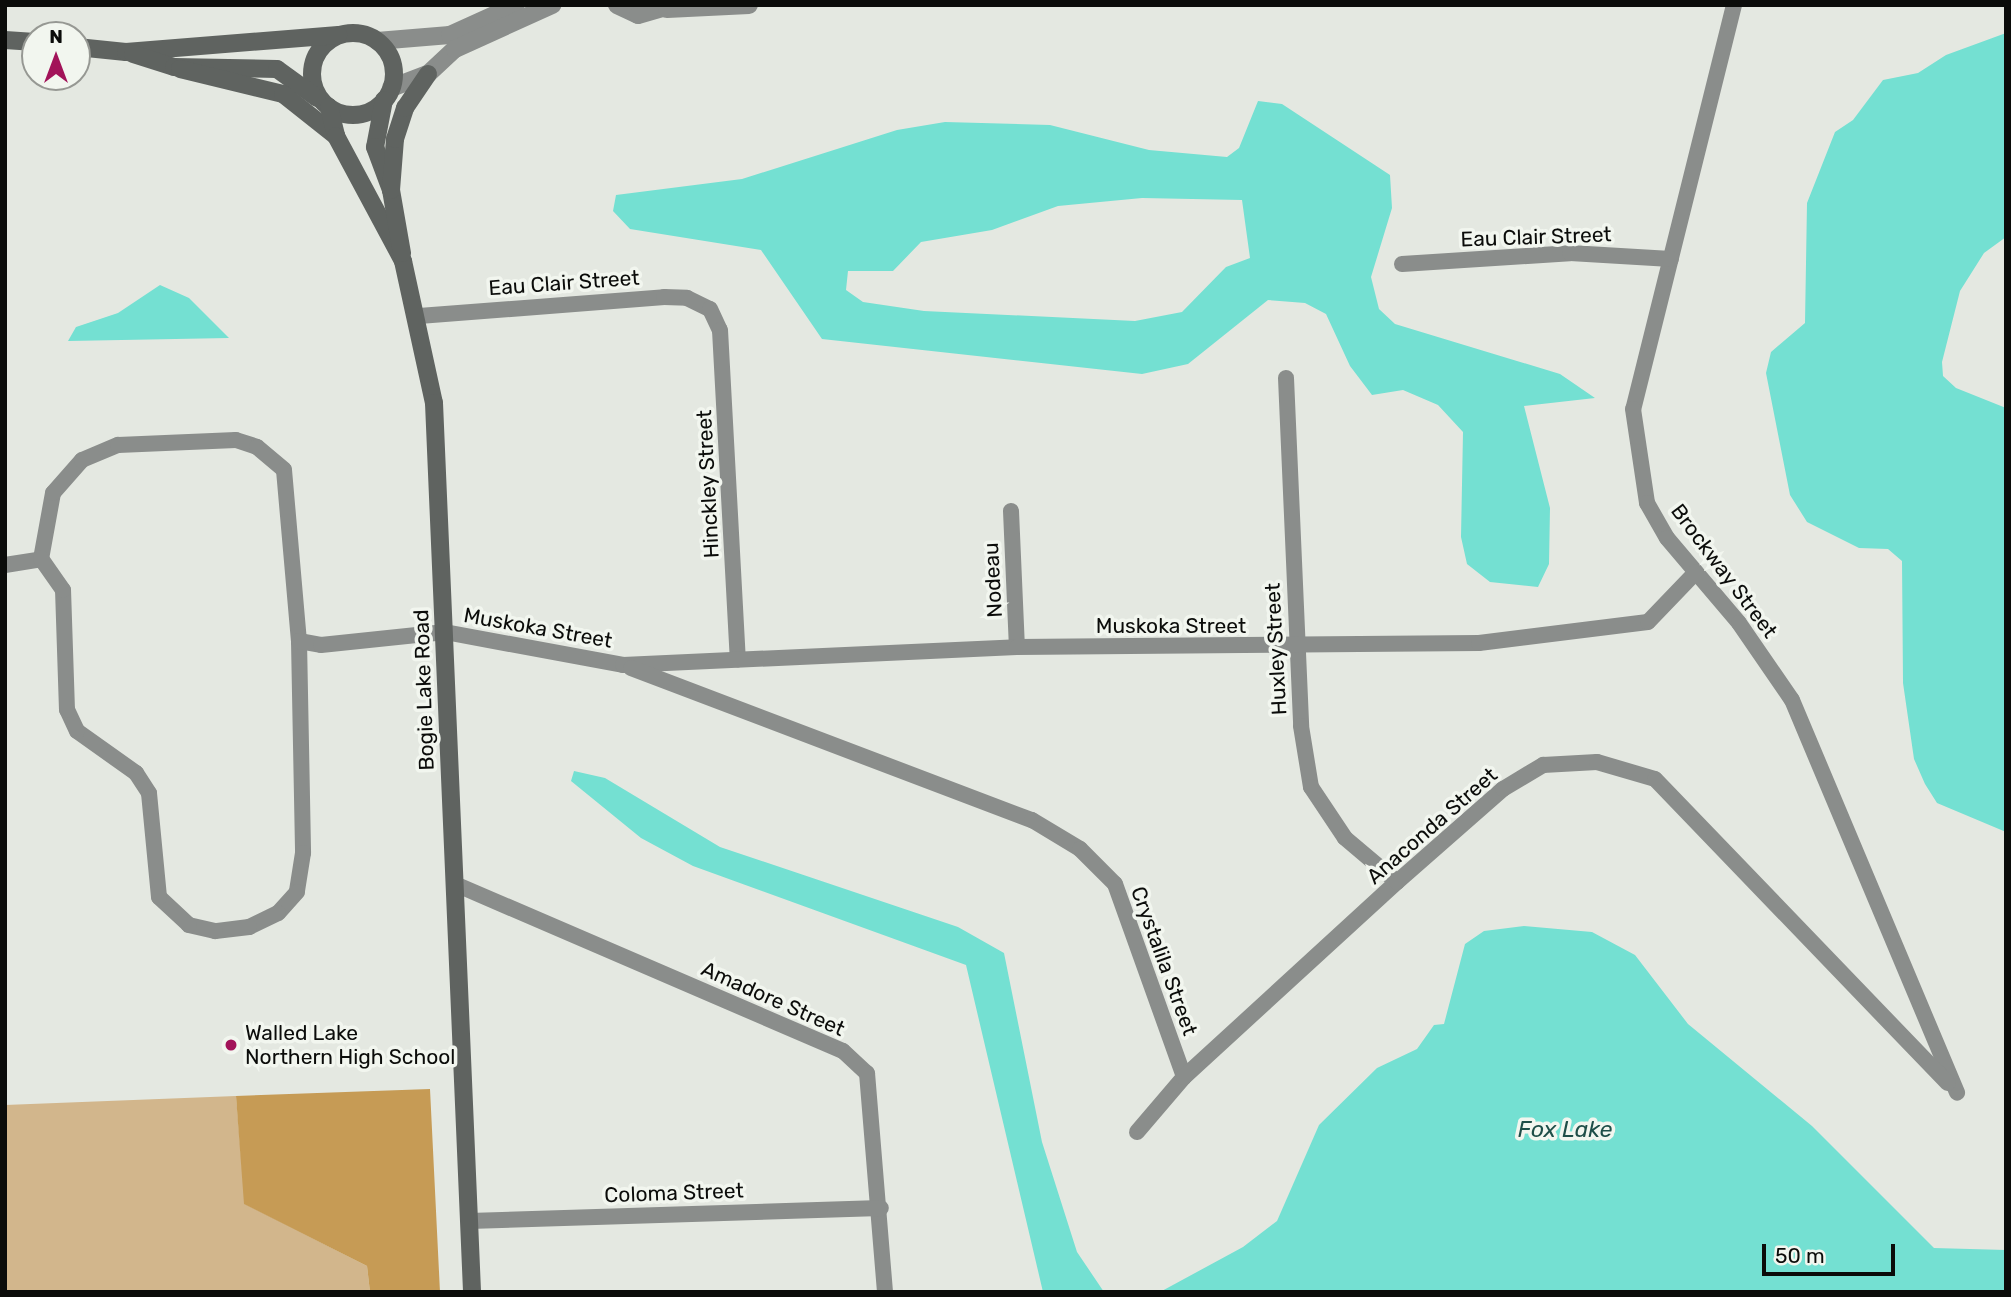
<!DOCTYPE html>
<style>
body{margin:0}
#map{position:relative;width:2011px;height:1297px;overflow:hidden;background:#e4e8e1;font-family:Rubik,sans-serif}
div>[style]{position:absolute}
.green>*{inset:0;background:#d2b68c}
.forest>*{inset:0;background:#c69b55}
.water>*{inset:0;background:#74e0d2}
.minor>*{height:16px;margin:-8px;padding:0 8px;transform-origin:8px;border-radius:8px;background:#8a8d8b}
.tertiary>*{height:18px;margin:-9px;padding:0 9px;transform-origin:9px;border-radius:9px;background:#8a8d8b}
.secondary>*{height:18px;margin:-9px;padding:0 9px;transform-origin:9px;border-radius:9px;background:#5f6360}
.secondary>.ring{margin:-9px;padding:0;box-sizing:content-box;background:none;border:18px solid #5f6360;border-radius:50%}
.dots>*{width:19px;height:19px;translate:-50% -50%;box-sizing:border-box;border:4px solid #f2f6ef;border-radius:50%}
span{translate:-50% -50%;white-space:nowrap;text-align:center;line-height:1.15;-webkit-text-stroke:7px #f2f6ef;paint-order:stroke}
.street-label{font-size:21px;color:#0b0c0a}
.poi-label{font-size:21px;color:#0b0c0a}
.left{translate:0 -50%;text-align:left}
.water-label{font-size:23px;color:#1e4e48;font-style:italic}
.frame{position:absolute;inset:0;border:7px solid #0b0c0a;pointer-events:none}
.north{position:absolute;left:21px;top:21px;width:70px;height:70px;box-sizing:border-box;background:#f2f6ef;border:2px solid #969893;border-radius:50%;rotate:0deg;font-size:19px;font-weight:700;line-height:28px;text-align:center;color:#0b0c0a}
.north::after{content:'';display:block;margin:auto;width:24px;height:32px;background:#a21359;clip-path:polygon(50% 0,100% 100%,50% 72%,0 100%)}
.scale{position:absolute;left:1762px;top:1244px;width:133px;height:32px;box-sizing:border-box;border:4px solid #0b0c0a;border-top:0;padding-left:9px;font-size:21px;line-height:24px;white-space:nowrap;color:#0b0c0a;-webkit-text-stroke:5px #f2f6ef;paint-order:stroke}
</style>
<div id="map">
<div class="green">
<i style="clip-path:polygon(236px 1096px,245px 1204px,367px 1266px,370px 1292px,5px 1292px,5px 1105px)"></i>
</div>
<div class="forest">
<i style="clip-path:polygon(430px 1089px,440px 1292px,370px 1292px,367px 1266px,244px 1204px,236px 1096px)"></i>
</div>
<div class="water">
<i style="clip-path:polygon(2006px 33px,2006px 237px,1984px 253px,1960px 291px,1942px 362px,1943px 376px,1956px 388px,2006px 408px,2006px 832px,1937px 803px,1925px 784px,1914px 759px,1903px 683px,1902px 561px,1888px 549px,1859px 548px,1807px 522px,1790px 495px,1766px 373px,1771px 352px,1805px 323px,1807px 203px,1835px 132px,1853px 120px,1883px 80px,1918px 73px,1946px 55px)"></i>
<i style="clip-path:polygon(evenodd,1258px 101px,1282px 104px,1390px 175px,1392px 208px,1371px 277px,1379px 309px,1395px 324px,1560px 374px,1595px 398px,1524px 406px,1550px 508px,1549px 564px,1538px 587px,1490px 582px,1467px 564px,1461px 537px,1463px 432px,1438px 405px,1403px 390px,1372px 395px,1350px 366px,1326px 314px,1305px 303px,1268px 300px,1188px 364px,1142px 374px,822px 339px,761px 250px,630px 229px,613px 211px,616px 195px,742px 179px,897px 130px,945px 122px,1050px 125px,1149px 150px,1227px 157px,1239px 148px,1258px 101px,1142px 198px,1242px 200px,1250px 258px,1226px 267px,1182px 312px,1135px 321px,924px 311px,863px 302px,846px 290px,848px 271px,893px 271px,921px 242px,992px 230px,1058px 206px,1142px 198px)"></i>
<i style="clip-path:polygon(160px 285px,189px 298px,229px 338px,68px 341px,76px 327px,118px 313px)"></i>
<i style="clip-path:polygon(574px 771px,605px 778px,720px 847px,958px 927px,1004px 953px,1042px 1142px,1077px 1252px,1104px 1292px,1043px 1292px,966px 965px,693px 866px,641px 838px,571px 781px)"></i>
<i style="clip-path:polygon(1524px 926px,1592px 932px,1635px 955px,1688px 1024px,1812px 1126px,1934px 1248px,2006px 1250px,2006px 1292px,1160px 1292px,1243px 1247px,1277px 1221px,1319px 1125px,1377px 1068px,1417px 1049px,1434px 1025px,1444px 1024px,1465px 944px,1484px 931px)"></i>
</div>
<div class="minor">
<i style="left:1734px;top:5px;width:416px;rotate:104deg"></i>
<i style="left:1633px;top:409px;width:95px;rotate:81.5deg"></i>
<i style="left:1647px;top:503px;width:40px;rotate:60.3deg"></i>
<i style="left:1667px;top:538px;width:111px;rotate:49.7deg"></i>
<i style="left:1739px;top:623px;width:93px;rotate:55.5deg"></i>
<i style="left:1792px;top:700px;width:426px;rotate:67.2deg"></i>
<i style="left:1402px;top:264px;width:168px;rotate:-3.7deg"></i>
<i style="left:1570px;top:253px;width:101px;rotate:3.4deg"></i>
<i style="left:419px;top:316px;width:246px;rotate:-4.4deg"></i>
<i style="left:664px;top:297px;width:23px;rotate:2deg"></i>
<i style="left:687px;top:298px;width:25px;rotate:26deg"></i>
<i style="left:710px;top:309px;width:23px;rotate:65deg"></i>
<i style="left:720px;top:330px;width:330px;rotate:86.9deg"></i>
<i style="left:1286px;top:378px;width:348px;rotate:87.5deg"></i>
<i style="left:1301px;top:726px;width:62px;rotate:80.7deg"></i>
<i style="left:1311px;top:787px;width:61px;rotate:56.3deg"></i>
<i style="left:1345px;top:838px;width:68px;rotate:40.2deg"></i>
<i style="left:1011px;top:511px;width:136px;rotate:87.5deg"></i>
<i style="left:5px;top:565px;width:36px;rotate:-9deg"></i>
<i style="left:41px;top:559px;width:67px;rotate:-79.7deg"></i>
<i style="left:53px;top:493px;width:44px;rotate:-48.7deg"></i>
<i style="left:82px;top:460px;width:39px;rotate:-23deg"></i>
<i style="left:118px;top:445px;width:118px;rotate:-2.4deg"></i>
<i style="left:236px;top:440px;width:22px;rotate:18deg"></i>
<i style="left:257px;top:447px;width:35px;rotate:40deg"></i>
<i style="left:284px;top:470px;width:172px;rotate:85deg"></i>
<i style="left:299px;top:641px;width:212px;rotate:88.9deg"></i>
<i style="left:303px;top:853px;width:39px;rotate:99deg"></i>
<i style="left:297px;top:892px;width:28px;rotate:132deg"></i>
<i style="left:278px;top:913px;width:32px;rotate:154deg"></i>
<i style="left:249px;top:927px;width:34px;rotate:173deg"></i>
<i style="left:215px;top:931px;width:27px;rotate:-167deg"></i>
<i style="left:189px;top:925px;width:41px;rotate:-137deg"></i>
<i style="left:159px;top:897px;width:104px;rotate:-95.5deg"></i>
<i style="left:149px;top:793px;width:24px;rotate:-123deg"></i>
<i style="left:136px;top:773px;width:72px;rotate:-144.6deg"></i>
<i style="left:77px;top:731px;width:23px;rotate:-115deg"></i>
<i style="left:67px;top:710px;width:120px;rotate:-91.9deg"></i>
<i style="left:63px;top:590px;width:38px;rotate:-125deg"></i>
<i style="left:299px;top:641px;width:22px;rotate:10deg"></i>
<i style="left:321px;top:645px;width:125px;rotate:-6deg"></i>
<i style="left:445px;top:632px;width:181px;rotate:10.5deg"></i>
<i style="left:623px;top:665px;width:394px;rotate:-2.6deg"></i>
<i style="left:1017px;top:647px;width:462px;rotate:-0.5deg"></i>
<i style="left:1479px;top:643px;width:170px;rotate:-7.1deg"></i>
<i style="left:1648px;top:622px;width:69px;rotate:-46.2deg"></i>
<i style="left:631px;top:668px;width:429px;rotate:20.8deg"></i>
<i style="left:1032px;top:820px;width:56px;rotate:31.1deg"></i>
<i style="left:1080px;top:849px;width:49px;rotate:45deg"></i>
<i style="left:1115px;top:884px;width:205px;rotate:70.3deg"></i>
<i style="left:455px;top:884px;width:422px;rotate:23.3deg"></i>
<i style="left:843px;top:1051px;width:33px;rotate:43deg"></i>
<i style="left:867px;top:1073px;width:220px;rotate:85.3deg"></i>
<i style="left:1137px;top:1132px;width:72px;rotate:-49.5deg"></i>
<i style="left:1184px;top:1077px;width:289px;rotate:-42.5deg"></i>
<i style="left:1397px;top:882px;width:141px;rotate:-41.3deg"></i>
<i style="left:1503px;top:789px;width:47px;rotate:-31deg"></i>
<i style="left:1543px;top:765px;width:54px;rotate:-3.2deg"></i>
<i style="left:1597px;top:762px;width:60px;rotate:16.3deg"></i>
<i style="left:1655px;top:779px;width:422px;rotate:46.1deg"></i>
<i style="left:469px;top:1221px;width:412px;rotate:-1.8deg"></i>
</div>
<div class="tertiary">
<i style="left:617px;top:5px;width:23px;rotate:25deg"></i>
<i style="left:638px;top:15px;width:35px;rotate:-16deg"></i>
<i style="left:667px;top:9px;width:82px;rotate:-2.8deg"></i>
<i style="left:377px;top:41px;width:73px;rotate:-4.7deg"></i>
<i style="left:450px;top:35px;width:72px;rotate:-24.4deg"></i>
<i style="left:391px;top:88px;width:40px;rotate:-21deg"></i>
<i style="left:428px;top:74px;width:37px;rotate:-43deg"></i>
<i style="left:455px;top:49px;width:107px;rotate:-24.4deg"></i>
</div>
<div class="secondary">
<i class="ring" style="left:312px;top:33px;width:64px;height:64px"></i>
<i style="left:5px;top:40px;width:30px;rotate:4deg"></i>
<i style="left:77px;top:47px;width:49px;rotate:5.8deg"></i>
<i style="left:126px;top:52px;width:213px;rotate:-4.6deg"></i>
<i style="left:133px;top:54px;width:43px;rotate:17.6deg"></i>
<i style="left:174px;top:67px;width:103px;rotate:1.1deg"></i>
<i style="left:277px;top:69px;width:49px;rotate:35.9deg"></i>
<i style="left:180px;top:69px;width:106px;rotate:13.6deg"></i>
<i style="left:283px;top:94px;width:68px;rotate:38.4deg"></i>
<i style="left:384px;top:100px;width:48px;rotate:100.8deg"></i>
<i style="left:375px;top:147px;width:46px;rotate:69.6deg"></i>
<i style="left:329px;top:107px;width:30px;rotate:76deg"></i>
<i style="left:336px;top:136px;width:142px;rotate:61.8deg"></i>
<i style="left:403px;top:261px;width:145px;rotate:77.7deg"></i>
<i style="left:434px;top:403px;width:890px;rotate:87.55deg"></i>
<i style="left:402px;top:253px;width:64px;rotate:-99.9deg"></i>
<i style="left:391px;top:190px;width:51px;rotate:-85.5deg"></i>
<i style="left:395px;top:139px;width:33px;rotate:-72deg"></i>
<i style="left:405px;top:108px;width:41px;rotate:-55.9deg"></i>
</div>
<div class="dots">
<i style="left:231px;top:1045px;background:#a21359"></i>
</div>
<div class="street-label">
<span style="left:1536px;top:237px;rotate:-2deg">Eau Clair Street</span>
<span style="left:564px;top:283px;rotate:-4deg">Eau Clair Street</span>
<span style="left:708px;top:484px;rotate:-93deg">Hinckley Street</span>
<span style="left:1724px;top:571px;rotate:53deg">Brockway Street</span>
<span style="left:993px;top:580px;rotate:-93deg">Nodeau</span>
<span style="left:1171px;top:626px">Muskoka Street</span>
<span style="left:538px;top:628px;rotate:10deg">Muskoka Street</span>
<span style="left:1276px;top:649px;rotate:-93deg">Huxley Street</span>
<span style="left:424px;top:690px;rotate:-92deg">Bogie Lake Road</span>
<span style="left:1432px;top:826px;rotate:-41deg">Anaconda Street</span>
<span style="left:1164px;top:961px;rotate:70deg">Crystalila Street</span>
<span style="left:773px;top:999px;rotate:24deg">Amadore Street</span>
<span style="left:674px;top:1193px;rotate:-2deg">Coloma Street</span>
</div>
<div class="poi-label">
<span class="left" style="left:245px;top:1045px">Walled Lake<br>Northern High School</span>
</div>
<div class="water-label">
<span style="left:1565px;top:1129px">Fox Lake</span>
</div>
<div class="frame"></div>
<div class="north">N</div>
<div class="scale">50 m</div>
</div>
